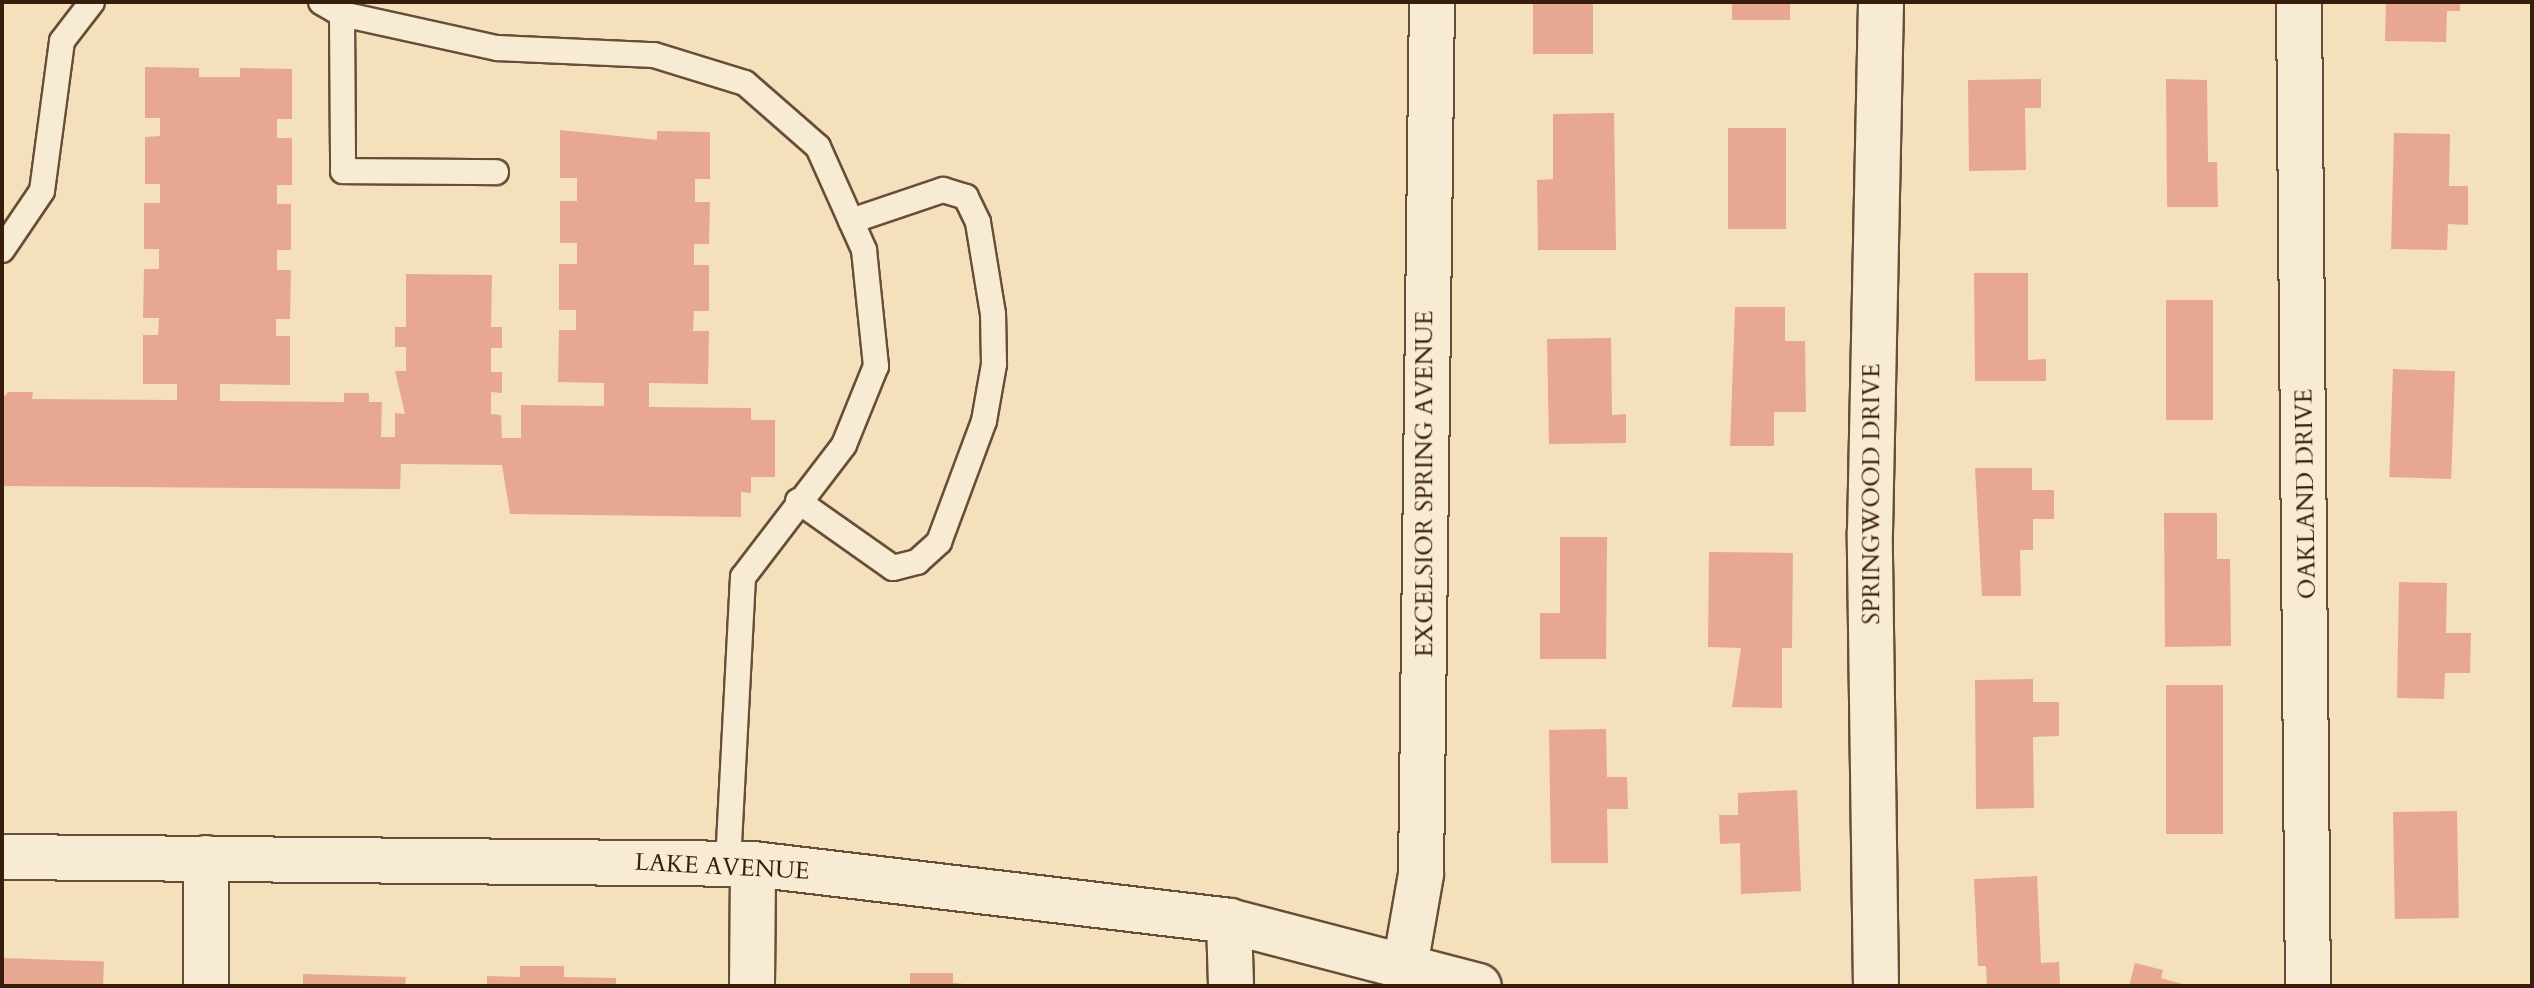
<!DOCTYPE html>
<style>
body{margin:0}
#map{position:relative;width:2534px;height:988px;overflow:hidden;background:#f5e0bc;font-family:Cardo,serif}
div>[style]{position:absolute}
.building>*{inset:0;background:#e8a790;transform-origin:0 0}
.roads{filter:drop-shadow(2px 0 #684e38) drop-shadow(-2px 0 #684e38) drop-shadow(0 2px #684e38) drop-shadow(0 -2px #684e38)}
.service>*{height:24px;margin:-12px;padding:0 12px;transform-origin:12px;border-radius:12px;background:#f8ebd3}
.minor>*{height:44px;margin:-22px;padding:0 22px;transform-origin:22px;border-radius:22px;background:#f8ebd3}
.secondary>*{height:44px;margin:-22px;padding:0 22px;transform-origin:22px;border-radius:22px;background:#f8ebd3}
span{translate:-50% -50%;white-space:nowrap;text-align:center;line-height:1.15;-webkit-text-stroke:7px #f8ebd3;paint-order:stroke}
.street-label{font-size:24px;color:#391d0c}
.frame{position:absolute;inset:0;border:4px solid #391d0c;pointer-events:none}
</style>
<div id="map">
<div class="building">
<i style="left:1533px;top:2px;width:60px;height:52px"></i>
<i style="left:1732px;top:2px;width:58px;height:18px"></i>
<i style="clip-path:polygon(2386px 2px,2460px 2px,2460px 11px,2447px 11px,2446px 42px,2385px 41px)"></i>
<i style="clip-path:polygon(145px 67px,199px 68px,199px 77px,240px 77px,240px 68px,292px 69px,292px 119px,277px 119px,277px 138px,292px 138px,292px 185px,277px 185px,277px 204px,291px 204px,291px 250px,277px 250px,277px 270px,291px 270px,290px 319px,276px 319px,276px 336px,290px 336px,290px 385px,220px 384px,220px 401px,344px 402px,344px 393px,369px 393px,369px 402px,382px 402px,381px 437px,395px 437px,395px 413px,405px 414px,395px 371px,406px 371px,406px 347px,395px 347px,395px 327px,406px 327px,406px 274px,492px 275px,491px 327px,502px 327px,502px 348px,491px 348px,491px 372px,502px 372px,502px 393px,491px 392px,491px 414px,501px 415px,502px 438px,521px 438px,521px 405px,604px 406px,604px 383px,558px 382px,559px 330px,576px 330px,576px 310px,559px 310px,559px 264px,577px 264px,577px 243px,560px 243px,560px 201px,577px 201px,577px 178px,560px 178px,560px 130px,657px 140px,657px 131px,710px 132px,710px 179px,695px 179px,695px 202px,710px 202px,709px 244px,694px 244px,694px 265px,709px 265px,709px 311px,694px 311px,693px 331px,709px 331px,708px 384px,649px 383px,649px 407px,751px 408px,751px 420px,775px 420px,775px 477px,751px 477px,751px 493px,741px 492px,741px 517px,510px 514px,502px 465px,401px 464px,400px 489px,2px 486px,2px 399px,8px 392px,33px 392px,32px 399px,177px 400px,177px 384px,143px 384px,143px 335px,158px 335px,159px 318px,143px 318px,144px 269px,159px 269px,159px 249px,144px 249px,144px 203px,160px 203px,160px 184px,145px 184px,145px 137px,160px 136px,160px 118px,145px 118px)"></i>
<i style="clip-path:polygon(2041px 79px,2041px 108px,2025px 108px,2026px 170px,1969px 171px,1968px 80px)"></i>
<i style="clip-path:polygon(2166px 79px,2207px 80px,2208px 162px,2217px 162px,2218px 207px,2167px 207px)"></i>
<i style="clip-path:polygon(1614px 113px,1616px 250px,1538px 250px,1537px 180px,1553px 179px,1553px 114px)"></i>
<i style="left:1728px;top:128px;width:58px;height:101px"></i>
<i style="clip-path:polygon(2394px 133px,2450px 134px,2449px 186px,2468px 186px,2468px 225px,2448px 224px,2447px 250px,2391px 249px)"></i>
<i style="clip-path:polygon(1974px 273px,2028px 273px,2028px 360px,2046px 359px,2046px 381px,1975px 381px)"></i>
<i style="left:2213px;top:300px;width:120px;height:47px;rotate:90deg"></i>
<i style="clip-path:polygon(1735px 307px,1785px 307px,1785px 341px,1805px 341px,1806px 412px,1774px 412px,1774px 446px,1730px 446px)"></i>
<i style="clip-path:polygon(1611px 338px,1612px 415px,1626px 414px,1626px 443px,1549px 444px,1547px 339px)"></i>
<i style="left:2393px;top:369px;width:62px;height:108px;rotate:2deg"></i>
<i style="clip-path:polygon(1975px 468px,2032px 468px,2032px 490px,2054px 490px,2054px 519px,2033px 519px,2033px 550px,2020px 550px,2021px 596px,1982px 596px)"></i>
<i style="clip-path:polygon(2164px 513px,2217px 513px,2217px 559px,2230px 559px,2231px 646px,2165px 647px)"></i>
<i style="clip-path:polygon(1560px 537px,1607px 537px,1606px 659px,1540px 659px,1540px 613px,1560px 613px)"></i>
<i style="clip-path:polygon(1709px 552px,1793px 553px,1792px 648px,1782px 648px,1782px 708px,1732px 707px,1741px 648px,1708px 647px)"></i>
<i style="clip-path:polygon(2399px 582px,2447px 583px,2446px 633px,2471px 633px,2470px 673px,2445px 673px,2444px 699px,2397px 698px)"></i>
<i style="clip-path:polygon(2033px 679px,2033px 702px,2059px 702px,2059px 736px,2033px 737px,2034px 808px,1976px 809px,1975px 680px)"></i>
<i style="left:2166px;top:685px;width:57px;height:149px"></i>
<i style="clip-path:polygon(1606px 729px,1607px 777px,1627px 777px,1628px 809px,1607px 809px,1608px 863px,1551px 863px,1549px 730px)"></i>
<i style="clip-path:polygon(1797px 790px,1801px 891px,1741px 894px,1740px 843px,1720px 844px,1719px 815px,1738px 815px,1738px 793px)"></i>
<i style="left:2457px;top:811px;width:107px;height:64px;rotate:89deg"></i>
<i style="clip-path:polygon(2037px 876px,2041px 963px,2059px 962px,2060px 986px,1987px 986px,1986px 966px,1978px 966px,1974px 879px)"></i>
<i style="left:2px;top:958px;width:102px;height:28px;rotate:2deg"></i>
<i style="clip-path:polygon(2135px 963px,2163px 970px,2161px 978px,2189px 986px,2129px 986px)"></i>
<i style="clip-path:polygon(520px 966px,564px 966px,564px 977px,616px 978px,616px 986px,487px 986px,487px 976px,520px 977px)"></i>
<i style="clip-path:polygon(910px 973px,953px 973px,953px 983px,988px 986px,910px 986px)"></i>
<i style="clip-path:polygon(303px 974px,406px 977px,405px 986px,303px 986px)"></i>
</div>
<div class="roads">
<div class="service">
<i style="left:321px;top:2px;width:24px;rotate:30deg"></i>
<i style="left:342px;top:14px;width:159px;rotate:12.4deg"></i>
<i style="left:497px;top:48px;width:157px;rotate:2.6deg"></i>
<i style="left:654px;top:55px;width:95px;rotate:17.1deg"></i>
<i style="left:745px;top:83px;width:97px;rotate:41.2deg"></i>
<i style="left:818px;top:147px;width:113px;rotate:65.9deg"></i>
<i style="left:864px;top:250px;width:117px;rotate:84.1deg"></i>
<i style="left:876px;top:366px;width:85px;rotate:112.1deg"></i>
<i style="left:844px;top:445px;width:166px;rotate:127.4deg"></i>
<i style="left:743px;top:577px;width:287px;rotate:93deg"></i>
<i style="left:342px;top:14px;width:157px;rotate:89.6deg"></i>
<i style="left:343px;top:171px;width:153px;rotate:0.4deg"></i>
<i style="left:2px;top:250px;width:71px;rotate:-55.9deg"></i>
<i style="left:42px;top:191px;width:151px;rotate:-82.4deg"></i>
<i style="left:62px;top:41px;width:49px;rotate:-52.4deg"></i>
<i style="left:798px;top:501px;width:116px;rotate:35.2deg"></i>
<i style="left:893px;top:568px;width:25px;rotate:-14deg"></i>
<i style="left:917px;top:562px;width:30px;rotate:-42deg"></i>
<i style="left:939px;top:542px;width:129px;rotate:-69.6deg"></i>
<i style="left:984px;top:421px;width:58px;rotate:-80deg"></i>
<i style="left:994px;top:364px;width:50px;rotate:-91.1deg"></i>
<i style="left:993px;top:314px;width:93px;rotate:-99.3deg"></i>
<i style="left:978px;top:222px;width:28px;rotate:-116deg"></i>
<i style="left:966px;top:197px;width:24px;rotate:-163deg"></i>
<i style="left:943px;top:190px;width:97px;rotate:161.4deg"></i>
</div>
<div class="minor">
<i style="left:2299px;top:2px;width:984px;rotate:89.48deg"></i>
<i style="left:1229px;top:921px;width:65px;rotate:88.2deg"></i>
<i style="left:1405px;top:966px;width:93px;rotate:-80.1deg"></i>
<i style="left:1421px;top:874px;width:872px;rotate:-89.28deg"></i>
<i style="left:206px;top:986px;width:128px;rotate:-90deg"></i>
<i style="left:752px;top:986px;width:122px;rotate:-89.5deg"></i>
<i style="left:1876px;top:986px;width:454px;rotate:-90.8deg"></i>
<i style="left:1870px;top:532px;width:530px;rotate:-88.81deg"></i>
</div>
<div class="secondary">
<i style="left:2px;top:857px;width:751px;rotate:0.53deg"></i>
<i style="left:753px;top:864px;width:479px;rotate:6.8deg"></i>
<i style="left:1229px;top:921px;width:258px;rotate:14.6deg"></i>
</div>
</div>
<div class="street-label">
<span style="left:1425px;top:484px;rotate:-90deg">EXCELSIOR SPRING AVENUE</span>
<span style="left:1872px;top:494px;rotate:-90deg">SPRINGWOOD DRIVE</span>
<span style="left:2306px;top:494px;rotate:-91deg">OAKLAND DRIVE</span>
<span style="left:722px;top:867px;rotate:3deg">LAKE AVENUE</span>
</div>
<div class="frame"></div>
</div>
